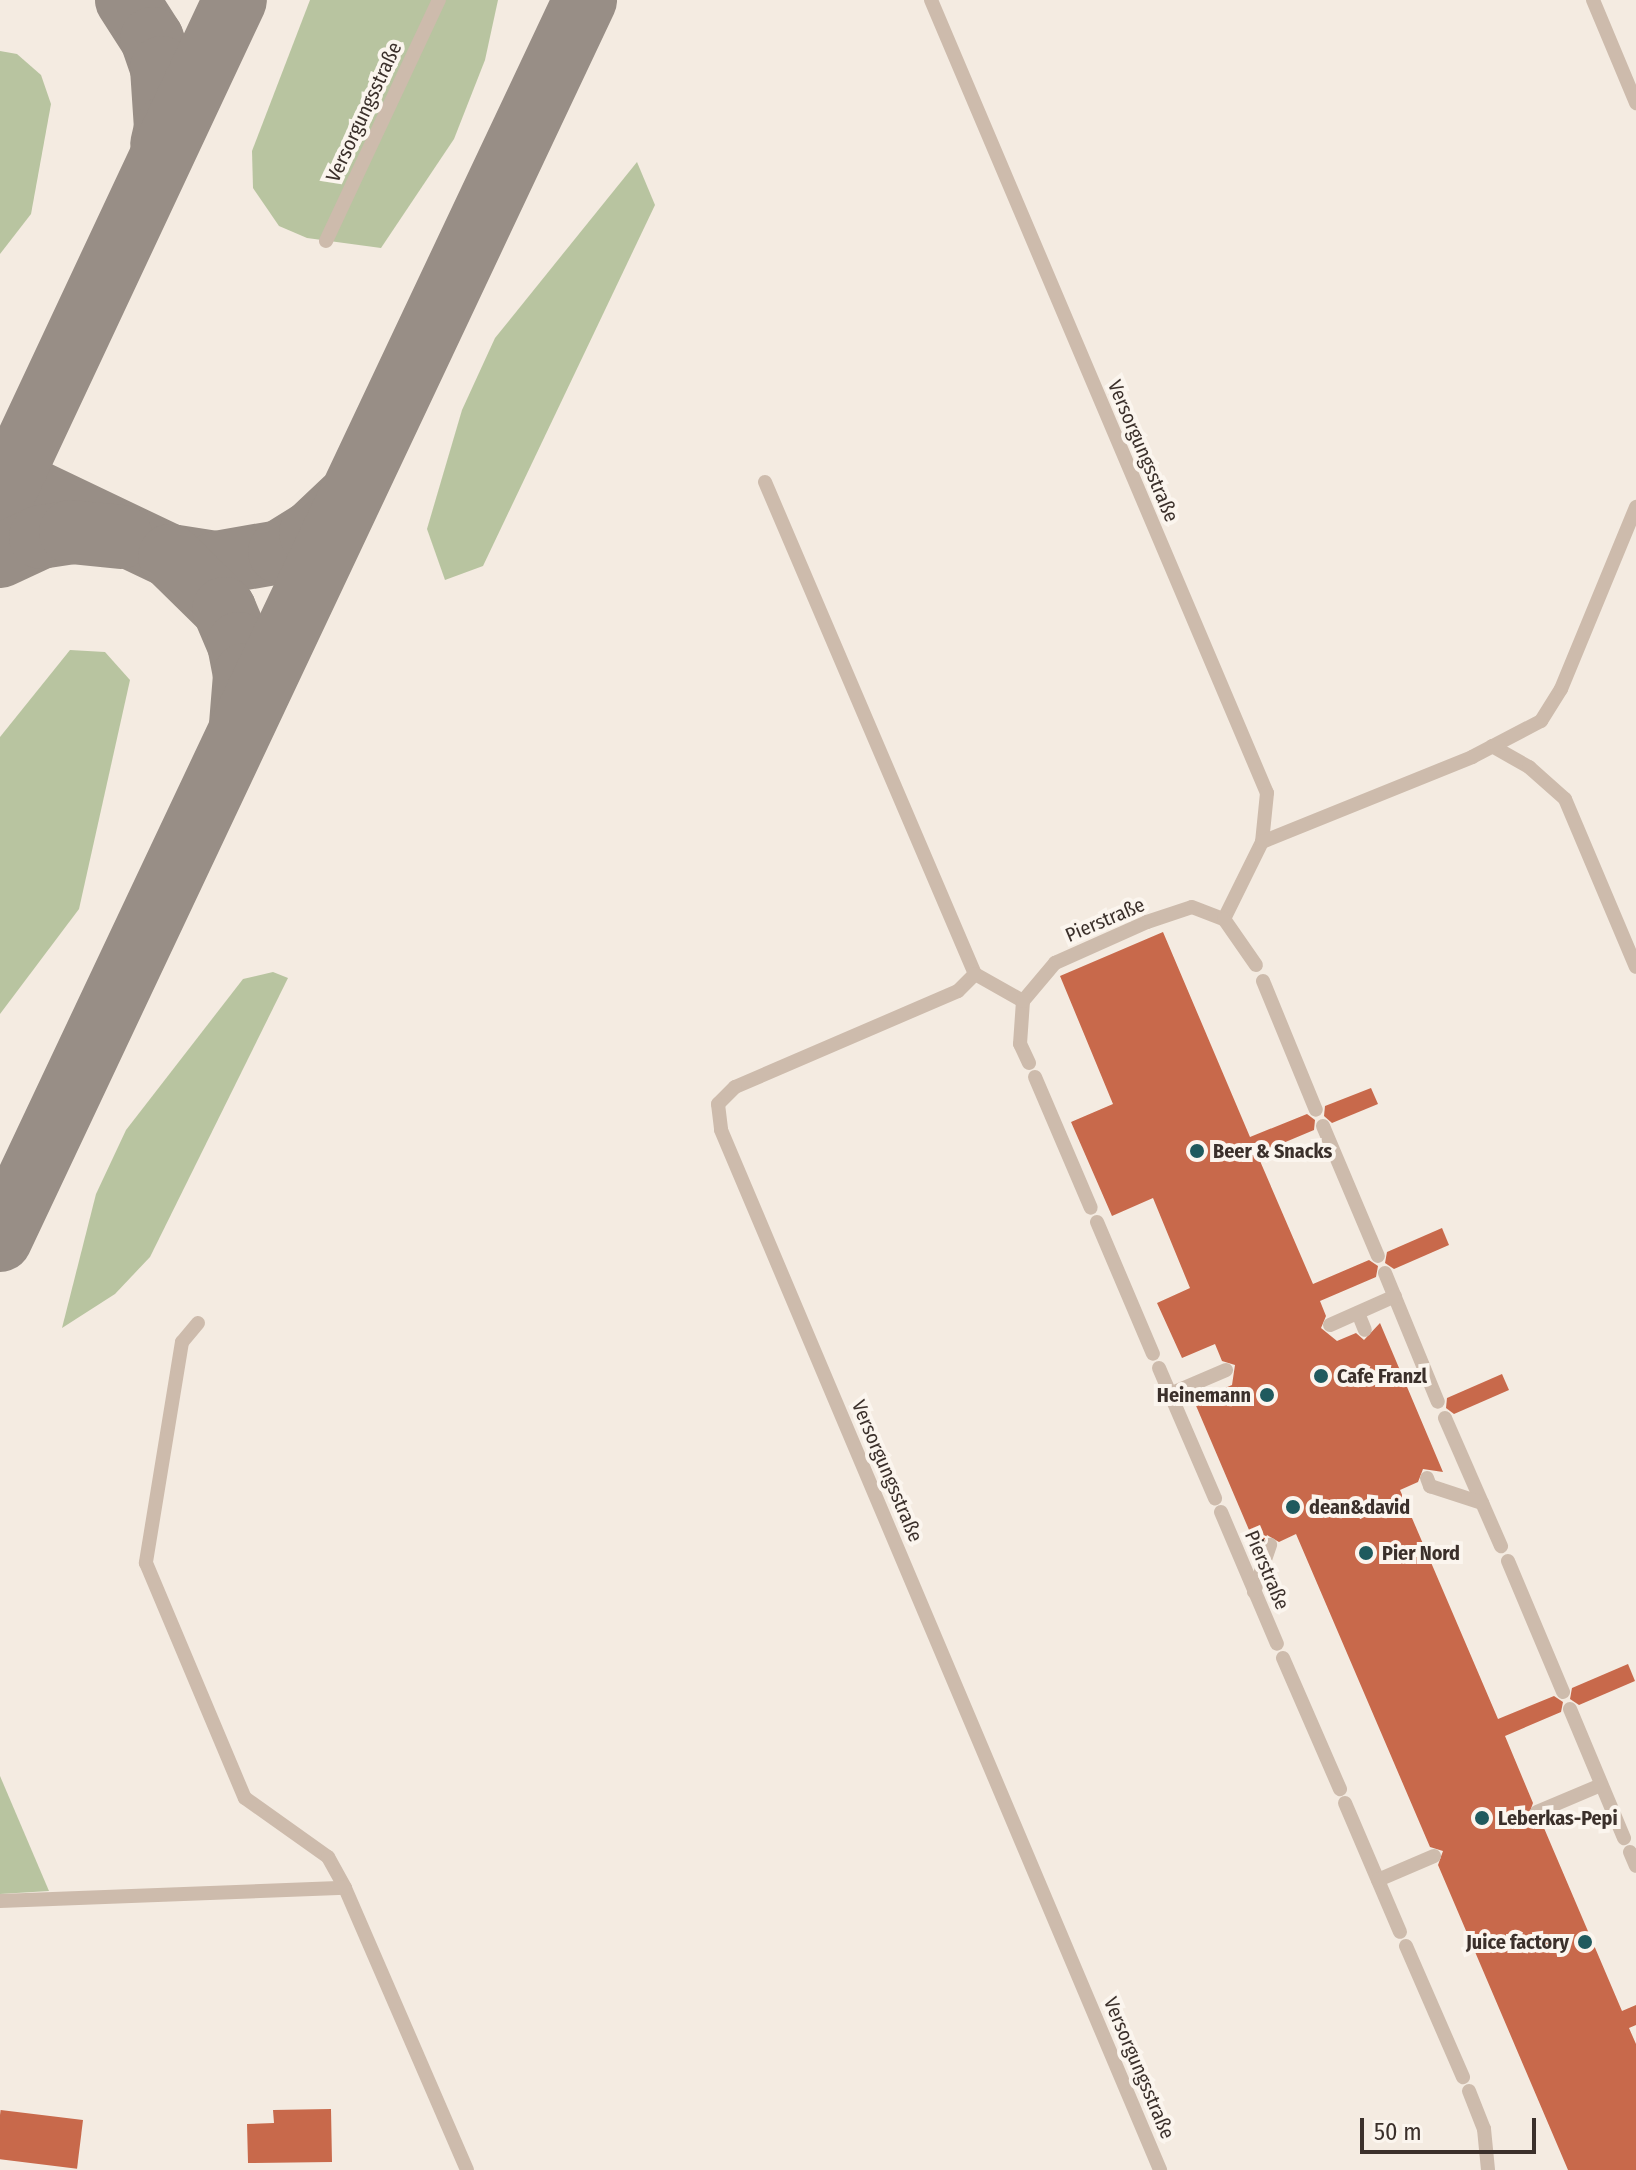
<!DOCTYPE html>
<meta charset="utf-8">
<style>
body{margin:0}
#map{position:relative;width:1636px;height:2170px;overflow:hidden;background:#f4ebe1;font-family:"Fira Sans Condensed",sans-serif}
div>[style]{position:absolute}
.green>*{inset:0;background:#b8c4a0}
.taxiway>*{height:64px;margin:-32px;padding:0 32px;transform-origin:32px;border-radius:32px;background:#988e86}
.building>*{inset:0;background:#c8694b;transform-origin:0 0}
.service>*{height:14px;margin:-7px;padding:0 7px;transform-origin:7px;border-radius:7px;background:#cdbbac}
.dots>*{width:22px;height:22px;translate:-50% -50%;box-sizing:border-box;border:4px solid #fbf5ee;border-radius:50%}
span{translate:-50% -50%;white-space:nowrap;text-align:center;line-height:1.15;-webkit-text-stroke:8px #fbf5ee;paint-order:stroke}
.street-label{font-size:20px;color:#3b302b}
.poi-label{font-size:20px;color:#3b302b;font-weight:700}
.left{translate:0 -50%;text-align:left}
.right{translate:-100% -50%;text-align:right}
.scale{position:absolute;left:1360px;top:2118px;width:176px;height:36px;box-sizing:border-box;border:4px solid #3b302b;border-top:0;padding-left:10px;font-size:24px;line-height:28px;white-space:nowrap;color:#3b302b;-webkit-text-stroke:6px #fbf5ee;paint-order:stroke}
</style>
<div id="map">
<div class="green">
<i style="clip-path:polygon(310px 0,498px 0,485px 60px,454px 139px,381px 248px,307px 238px,279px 226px,253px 188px,252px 151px)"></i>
<i style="clip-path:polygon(0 51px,17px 54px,41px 75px,51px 104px,31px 214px,0 254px)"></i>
<i style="clip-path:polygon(637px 162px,655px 205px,483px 566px,445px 580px,427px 529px,462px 410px,495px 338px)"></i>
<i style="clip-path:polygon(70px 650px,105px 652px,130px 680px,79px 909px,0 1014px,0 737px)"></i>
<i style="clip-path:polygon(273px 972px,288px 978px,150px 1257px,115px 1294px,62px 1328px,96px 1194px,126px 1130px,243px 979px)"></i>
<i style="clip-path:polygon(0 1776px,49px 1891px,0 1894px)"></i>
</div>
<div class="taxiway">
<i style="left:127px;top:0;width:46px;rotate:57.3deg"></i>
<i style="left:152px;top:39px;width:31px;rotate:71deg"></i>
<i style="left:162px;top:68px;width:60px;rotate:86.2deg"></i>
<i style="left:166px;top:128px;width:17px;rotate:103deg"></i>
<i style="left:0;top:475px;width:188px;rotate:25.5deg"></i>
<i style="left:170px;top:556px;width:47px;rotate:8.7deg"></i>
<i style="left:216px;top:563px;width:65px;rotate:-9.8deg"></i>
<i style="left:280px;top:552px;width:36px;rotate:-32deg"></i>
<i style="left:311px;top:533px;width:48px;rotate:-43.3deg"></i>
<i style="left:0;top:501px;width:553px;rotate:-64.87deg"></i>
<i style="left:0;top:556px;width:45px;rotate:-24.9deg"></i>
<i style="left:41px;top:537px;width:30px;rotate:-9deg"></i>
<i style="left:71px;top:532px;width:50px;rotate:5.7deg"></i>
<i style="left:170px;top:556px;width:76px;rotate:44.5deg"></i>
<i style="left:224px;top:609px;width:38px;rotate:67deg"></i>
<i style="left:239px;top:644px;width:32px;rotate:79deg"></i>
<i style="left:245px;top:675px;width:50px;rotate:94.6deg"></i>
<i style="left:0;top:1240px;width:1371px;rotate:-64.74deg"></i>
</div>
<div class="building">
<i style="clip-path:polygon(1163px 932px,1250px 1137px,1307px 1114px,1315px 1120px,1314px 1130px,1257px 1154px,1313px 1284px,1369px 1260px,1378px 1266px,1376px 1277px,1320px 1301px,1326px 1316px,1321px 1328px,1337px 1341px,1356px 1333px,1364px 1340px,1380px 1323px,1443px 1472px,1423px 1469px,1418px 1482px,1400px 1490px,1498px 1719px,1554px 1696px,1563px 1702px,1561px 1712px,1505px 1736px,1533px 1803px,1528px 1817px,1541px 1821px,1622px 2011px,1636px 2005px,1636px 2025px,1629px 2028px,1636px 2044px,1636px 2170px,1568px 2170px,1438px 1865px,1443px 1851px,1430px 1847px,1296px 1534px,1279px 1542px,1267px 1535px,1258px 1551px,1194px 1401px,1232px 1385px,1235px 1365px,1222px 1361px,1215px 1344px,1182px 1358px,1157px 1303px,1190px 1288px,1153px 1198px,1112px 1216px,1071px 1122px,1113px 1104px,1060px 976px)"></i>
<i style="clip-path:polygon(1371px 1088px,1378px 1104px,1332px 1123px,1324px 1116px,1325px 1106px)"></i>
<i style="clip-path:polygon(1442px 1228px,1449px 1245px,1394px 1269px,1385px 1263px,1387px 1252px)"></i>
<i style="clip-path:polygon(1502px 1374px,1509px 1390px,1454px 1414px,1446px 1408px,1447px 1398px)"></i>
<i style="clip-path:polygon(1628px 1664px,1635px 1681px,1579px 1705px,1570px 1699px,1572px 1688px)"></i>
<i style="clip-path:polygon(331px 2109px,332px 2162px,248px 2163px,247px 2124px,274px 2123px,273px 2110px)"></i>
<i style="left:83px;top:2120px;width:49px;height:83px;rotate:97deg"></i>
</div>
<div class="service">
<i style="left:931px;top:0;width:861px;rotate:67.04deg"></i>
<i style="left:1267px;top:793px;width:49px;rotate:95.8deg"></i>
<i style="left:1262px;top:842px;width:86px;rotate:116.3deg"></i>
<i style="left:1593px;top:0;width:112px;rotate:67.3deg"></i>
<i style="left:326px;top:241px;width:266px;rotate:-64.9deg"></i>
<i style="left:765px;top:482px;width:535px;rotate:66.89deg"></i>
<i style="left:1492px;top:746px;width:43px;rotate:29.6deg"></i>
<i style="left:1529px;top:767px;width:48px;rotate:41.6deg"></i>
<i style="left:1565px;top:799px;width:182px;rotate:67.1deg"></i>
<i style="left:1262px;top:842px;width:227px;rotate:-22deg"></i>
<i style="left:1472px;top:757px;width:78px;rotate:-27.6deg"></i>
<i style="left:1541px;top:721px;width:38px;rotate:-58deg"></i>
<i style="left:1561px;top:689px;width:197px;rotate:-67.6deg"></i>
<i style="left:1263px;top:981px;width:139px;rotate:67.7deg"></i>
<i style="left:1023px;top:1001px;width:55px;rotate:-150.6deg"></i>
<i style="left:975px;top:974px;width:24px;rotate:135deg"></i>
<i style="left:958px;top:991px;width:243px;rotate:156.7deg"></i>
<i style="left:735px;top:1087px;width:24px;rotate:135deg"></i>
<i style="left:718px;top:1104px;width:26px;rotate:83deg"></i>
<i style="left:721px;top:1130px;width:1129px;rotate:67.11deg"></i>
<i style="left:1029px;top:1063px;width:21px;rotate:-115deg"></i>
<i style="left:1020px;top:1044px;width:43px;rotate:-86deg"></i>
<i style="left:1023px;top:1001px;width:50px;rotate:-49.9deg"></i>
<i style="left:1055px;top:963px;width:101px;rotate:-24deg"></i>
<i style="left:1147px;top:922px;width:47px;rotate:-18.4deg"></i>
<i style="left:1192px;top:907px;width:34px;rotate:21deg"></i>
<i style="left:1224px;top:919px;width:56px;rotate:55.2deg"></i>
<i style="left:1035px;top:1077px;width:142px;rotate:66.9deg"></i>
<i style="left:1323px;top:1126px;width:141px;rotate:67.1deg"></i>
<i style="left:1097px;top:1222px;width:143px;rotate:67deg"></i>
<i style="left:1385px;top:1273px;width:139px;rotate:67.7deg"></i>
<i style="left:1358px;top:1313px;width:18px;rotate:68deg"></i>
<i style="left:198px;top:1323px;width:25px;rotate:130deg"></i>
<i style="left:182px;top:1342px;width:224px;rotate:99.3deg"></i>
<i style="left:146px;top:1563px;width:255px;rotate:67.2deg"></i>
<i style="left:245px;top:1798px;width:102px;rotate:35.4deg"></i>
<i style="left:328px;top:1857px;width:35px;rotate:61deg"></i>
<i style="left:345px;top:1888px;width:307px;rotate:66.6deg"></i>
<i style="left:1330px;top:1325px;width:71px;rotate:-24deg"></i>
<i style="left:1159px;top:1368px;width:142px;rotate:66.7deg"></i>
<i style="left:1170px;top:1394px;width:61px;rotate:-23.2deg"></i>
<i style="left:1445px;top:1418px;width:140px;rotate:66.4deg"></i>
<i style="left:1427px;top:1478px;width:9px;rotate:69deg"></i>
<i style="left:1430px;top:1486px;width:55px;rotate:18.1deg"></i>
<i style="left:1221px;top:1512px;width:143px;rotate:67deg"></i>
<i style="left:1508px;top:1561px;width:142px;rotate:67.2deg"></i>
<i style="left:1254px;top:1592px;width:50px;rotate:-71.2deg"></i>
<i style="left:1283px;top:1658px;width:143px;rotate:66.5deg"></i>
<i style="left:1570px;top:1709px;width:140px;rotate:67.3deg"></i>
<i style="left:1345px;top:1803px;width:140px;rotate:66.9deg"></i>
<i style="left:1537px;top:1812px;width:69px;rotate:-22.9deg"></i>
<i style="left:1630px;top:1852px;width:15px;rotate:67deg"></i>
<i style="left:1378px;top:1880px;width:61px;rotate:-23.2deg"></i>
<i style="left:0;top:1901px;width:345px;rotate:-2.2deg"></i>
<i style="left:1406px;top:1946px;width:143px;rotate:66.5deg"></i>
<i style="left:1469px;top:2091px;width:41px;rotate:68.5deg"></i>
<i style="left:1484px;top:2129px;width:41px;rotate:84.4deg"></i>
</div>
<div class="dots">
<i style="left:1197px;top:1151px;background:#1f5a5e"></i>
<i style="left:1321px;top:1376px;background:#1f5a5e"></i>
<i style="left:1267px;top:1395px;background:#1f5a5e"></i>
<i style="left:1293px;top:1507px;background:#1f5a5e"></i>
<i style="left:1366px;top:1553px;background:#1f5a5e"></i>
<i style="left:1482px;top:1818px;background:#1f5a5e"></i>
<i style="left:1585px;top:1942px;background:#1f5a5e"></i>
</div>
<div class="street-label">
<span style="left:364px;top:112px;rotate:-65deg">Versorgungsstraße</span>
<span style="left:1143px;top:451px;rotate:67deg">Versorgungsstraße</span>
<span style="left:1105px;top:920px;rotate:-23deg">Pierstraße</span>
<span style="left:887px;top:1471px;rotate:67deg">Versorgungsstraße</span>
<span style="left:1267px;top:1570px;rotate:67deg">Pierstraße</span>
<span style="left:1139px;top:2068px;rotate:67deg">Versorgungsstraße</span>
</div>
<div class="poi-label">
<span class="left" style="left:1213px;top:1151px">Beer &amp; Snacks</span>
<span class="left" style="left:1337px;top:1376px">Cafe Franzl</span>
<span class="right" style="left:1251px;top:1395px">Heinemann</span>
<span class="left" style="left:1309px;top:1507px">dean&amp;david</span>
<span class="left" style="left:1382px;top:1553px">Pier Nord</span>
<span class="left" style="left:1498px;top:1818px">Leberkas-Pepi</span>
<span class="right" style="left:1569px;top:1942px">Juice factory</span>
</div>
<div class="scale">50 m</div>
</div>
